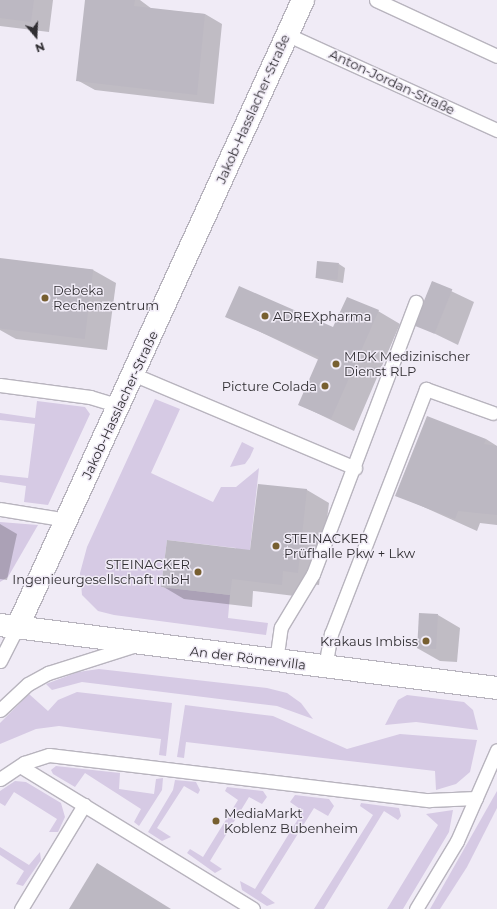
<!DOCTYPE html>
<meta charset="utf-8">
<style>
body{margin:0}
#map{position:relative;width:497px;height:909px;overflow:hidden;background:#f0ebf6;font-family:Montserrat,sans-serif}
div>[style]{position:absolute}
.green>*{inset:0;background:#d6cae4}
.shadow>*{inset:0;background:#0003}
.building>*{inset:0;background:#bcb8c2;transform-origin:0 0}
.roads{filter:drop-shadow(1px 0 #b8b4be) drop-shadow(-1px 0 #b8b4be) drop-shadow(0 1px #b8b4be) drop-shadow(0 -1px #b8b4be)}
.service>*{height:13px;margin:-6.5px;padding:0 6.5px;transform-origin:6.5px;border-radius:6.5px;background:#fff}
.minor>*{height:22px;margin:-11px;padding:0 11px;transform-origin:11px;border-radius:11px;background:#fff}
.tertiary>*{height:22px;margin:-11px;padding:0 11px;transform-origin:11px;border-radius:11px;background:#fff}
.dots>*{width:11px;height:11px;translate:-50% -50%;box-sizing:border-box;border:2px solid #f0ebf6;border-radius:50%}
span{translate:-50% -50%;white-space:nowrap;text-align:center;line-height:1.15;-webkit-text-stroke:3px #f0ebf6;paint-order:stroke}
.street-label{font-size:13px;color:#302e32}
.poi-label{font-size:13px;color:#302e32}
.left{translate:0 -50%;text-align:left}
.right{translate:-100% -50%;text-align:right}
.north{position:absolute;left:16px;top:16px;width:40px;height:40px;-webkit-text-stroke:3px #f0ebf6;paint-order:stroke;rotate:161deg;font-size:11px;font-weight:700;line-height:16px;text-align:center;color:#302e32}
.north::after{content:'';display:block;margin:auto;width:14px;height:18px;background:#302e32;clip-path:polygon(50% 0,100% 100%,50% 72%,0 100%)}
</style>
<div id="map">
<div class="green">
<i style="clip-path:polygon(155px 399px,180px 409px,151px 473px,213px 502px,221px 487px,236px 487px,259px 468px,248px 567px,234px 565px,236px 548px,167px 540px,161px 587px,230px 595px,228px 618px,268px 623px,266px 635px,114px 615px,98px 611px,82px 595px,80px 573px,87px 547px)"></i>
<i style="clip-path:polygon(37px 401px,85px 407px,90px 414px,48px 505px,24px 502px,26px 486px,0 482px,0 475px,28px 478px,35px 424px,0 420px,0 413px,35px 418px)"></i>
<i style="clip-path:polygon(242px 442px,254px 448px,250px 457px,245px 464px,230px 467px)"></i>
<i style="clip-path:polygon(0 522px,38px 525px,8px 577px,0 582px)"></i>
<i style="clip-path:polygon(99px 669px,267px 688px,287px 693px,301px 703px,313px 719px,277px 706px,82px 682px,52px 690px,46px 684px,78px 672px)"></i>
<i style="clip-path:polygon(77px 692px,172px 703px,166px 756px,159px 755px,161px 739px,59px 726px,36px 729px,0 744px,0 723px,29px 694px,48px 711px,58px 700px)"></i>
<i style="clip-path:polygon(407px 695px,464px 702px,473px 710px,478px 730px,416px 722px,385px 725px,398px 700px)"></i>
<i style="clip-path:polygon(185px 705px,273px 716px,347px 749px,400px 734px,477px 740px,470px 772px,456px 784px,436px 790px,435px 771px,186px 742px,184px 758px,177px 757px)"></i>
<i style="clip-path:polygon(56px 766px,120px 773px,119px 789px,154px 794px,156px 779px,163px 778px,162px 790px,139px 826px,134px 822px,141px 809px,85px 773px,75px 787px,53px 774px,51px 770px)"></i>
<i style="clip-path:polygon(175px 780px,196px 782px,200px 790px,198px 794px,184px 786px,157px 828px,171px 837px,162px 841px,148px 832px,173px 790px)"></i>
<i style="clip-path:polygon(15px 781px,26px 782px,61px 803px,65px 817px,58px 832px,49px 832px,57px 819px,14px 792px,5px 806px,0 803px,0 791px)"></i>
<i style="clip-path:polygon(227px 787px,263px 791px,267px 797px,262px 804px,249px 797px,210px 861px,222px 869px,215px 873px,187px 853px,190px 849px,203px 857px,238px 800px,225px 791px)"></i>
<i style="clip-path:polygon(497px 791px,497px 808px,467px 867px,440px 909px,430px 909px)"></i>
<i style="clip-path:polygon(295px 795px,329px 799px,334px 806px,328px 816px,314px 808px,261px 893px,275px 903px,267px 906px,242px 890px,240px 881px,255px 889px,303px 811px,290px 802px)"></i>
<i style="clip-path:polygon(361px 803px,399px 808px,401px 816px,398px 820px,384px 811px,324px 909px,314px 909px,373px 815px,360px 806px)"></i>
<i style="clip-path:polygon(453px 810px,449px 832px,403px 909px,387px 909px,438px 825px,426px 814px)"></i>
<i style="clip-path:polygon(0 847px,29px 865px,40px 852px,41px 860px,23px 886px,16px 884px,24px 871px,0 855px)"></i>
</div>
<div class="shadow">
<i style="clip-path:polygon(0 0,53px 0,49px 32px,0 26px)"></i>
<i style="clip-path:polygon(86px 0,140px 0,152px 9px,205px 14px,222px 24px,214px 104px,95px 90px,77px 80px)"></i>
<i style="clip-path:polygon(2px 259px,93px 270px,116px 283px,107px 350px,16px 339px,0 330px)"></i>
<i style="clip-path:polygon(339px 264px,345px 268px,343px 283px,317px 278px)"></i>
<i style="clip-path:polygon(432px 282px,474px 302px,458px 345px,417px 325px)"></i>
<i style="clip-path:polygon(378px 311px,400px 324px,354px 431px,300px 405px,319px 360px,227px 316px,334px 329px)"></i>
<i style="clip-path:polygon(486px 439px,497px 446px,497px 525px,480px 523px,477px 531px,397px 495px)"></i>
<i style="clip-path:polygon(259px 485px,307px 490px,329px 503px,319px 585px,304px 583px,303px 597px,253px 591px,252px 607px,184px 599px,162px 586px,251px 551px)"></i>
<i style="clip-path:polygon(0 524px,17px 534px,7px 580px,0 579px)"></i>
<i style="clip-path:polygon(438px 615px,460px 628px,457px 662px,440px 661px,417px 648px)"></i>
</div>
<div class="building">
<i style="clip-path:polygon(0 0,34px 0,31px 22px,0 18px)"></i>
<i style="clip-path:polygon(85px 0,135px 0,134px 6px,205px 14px,197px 95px,76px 81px)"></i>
<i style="left:0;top:258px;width:94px;height:70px;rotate:7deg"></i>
<i style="left:317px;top:261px;width:22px;height:17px;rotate:5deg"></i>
<i style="left:432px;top:281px;width:22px;height:48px;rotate:22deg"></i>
<i style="clip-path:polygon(239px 286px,333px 327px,347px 297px,379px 310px,331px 419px,298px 405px,319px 357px,225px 317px)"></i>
<i style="clip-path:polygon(427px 416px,486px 439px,484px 444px,497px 446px,497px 515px,458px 511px,455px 519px,395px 496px)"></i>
<i style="clip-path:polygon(258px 484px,307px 489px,298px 573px,283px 571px,282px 585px,232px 579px,230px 595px,161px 587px,167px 540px,250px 550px)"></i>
<i style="left:419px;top:613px;width:19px;height:35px;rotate:3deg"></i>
<i style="clip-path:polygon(97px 863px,171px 909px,69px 909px)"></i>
</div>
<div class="roads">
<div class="service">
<i style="left:376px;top:0;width:133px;rotate:24.8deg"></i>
<i style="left:286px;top:34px;width:232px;rotate:24.5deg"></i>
<i style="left:135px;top:375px;width:239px;rotate:22.9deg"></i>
<i style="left:0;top:385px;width:91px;rotate:7.6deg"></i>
<i style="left:90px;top:397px;width:31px;rotate:17deg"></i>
<i style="left:0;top:509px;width:68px;rotate:9.3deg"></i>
<i style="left:0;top:661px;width:37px;rotate:-63deg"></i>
<i style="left:276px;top:661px;width:34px;rotate:-82deg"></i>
<i style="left:281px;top:627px;width:62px;rotate:-58.9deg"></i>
<i style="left:313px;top:574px;width:291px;rotate:-69.3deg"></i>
<i style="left:325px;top:667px;width:34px;rotate:-80deg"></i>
<i style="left:331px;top:634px;width:263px;rotate:-68.8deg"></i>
<i style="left:426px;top:389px;width:71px;rotate:19.7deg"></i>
<i style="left:0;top:710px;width:38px;rotate:-43deg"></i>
<i style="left:28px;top:684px;width:23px;rotate:-29deg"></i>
<i style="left:48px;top:673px;width:89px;rotate:-17.6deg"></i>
<i style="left:20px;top:766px;width:273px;rotate:31.5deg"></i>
<i style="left:0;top:779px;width:29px;rotate:-34deg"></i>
<i style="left:24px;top:763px;width:26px;rotate:-18deg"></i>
<i style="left:49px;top:755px;width:383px;rotate:6.8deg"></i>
<i style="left:429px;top:800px;width:47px;rotate:-2.4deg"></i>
<i style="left:21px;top:909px;width:122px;rotate:-58.8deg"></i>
<i style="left:416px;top:909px;width:79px;rotate:-58.9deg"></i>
<i style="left:457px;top:841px;width:99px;rotate:-66.3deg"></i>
</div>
<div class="minor">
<i style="left:17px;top:628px;width:690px;rotate:-65.51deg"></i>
</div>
<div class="tertiary">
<i style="left:0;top:625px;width:501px;rotate:7.22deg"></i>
</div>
</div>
<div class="dots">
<i style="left:45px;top:298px;background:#775f30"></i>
<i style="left:265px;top:316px;background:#775f30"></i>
<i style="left:336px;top:364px;background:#775f30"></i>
<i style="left:325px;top:386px;background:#775f30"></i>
<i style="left:276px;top:546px;background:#775f30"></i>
<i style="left:198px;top:572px;background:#775f30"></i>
<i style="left:426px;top:641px;background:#775f30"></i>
<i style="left:216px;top:821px;background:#775f30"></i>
</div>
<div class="street-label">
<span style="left:392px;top:82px;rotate:25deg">Anton-Jordan-Straße</span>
<span style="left:253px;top:109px;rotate:-66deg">Jakob-Hasslacher-Straße</span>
<span style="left:120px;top:405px;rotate:-65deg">Jakob-Hasslacher-Straße</span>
<span style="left:248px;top:658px;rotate:7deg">An der Römervilla</span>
</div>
<div class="poi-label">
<span class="left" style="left:53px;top:298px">Debeka<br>Rechenzentrum</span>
<span class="left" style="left:273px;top:316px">ADREXpharma</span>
<span class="left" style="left:344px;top:364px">MDK Medizinischer<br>Dienst RLP</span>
<span class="right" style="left:317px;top:386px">Picture Colada</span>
<span class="left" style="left:284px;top:546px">STEINACKER<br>Prüfhalle Pkw + Lkw</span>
<span class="right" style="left:190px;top:572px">STEINACKER<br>Ingenieurgesellschaft mbH</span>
<span class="right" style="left:418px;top:641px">Krakaus Imbiss</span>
<span class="left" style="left:224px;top:821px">MediaMarkt<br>Koblenz Bubenheim</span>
</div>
<div class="north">N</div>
</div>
